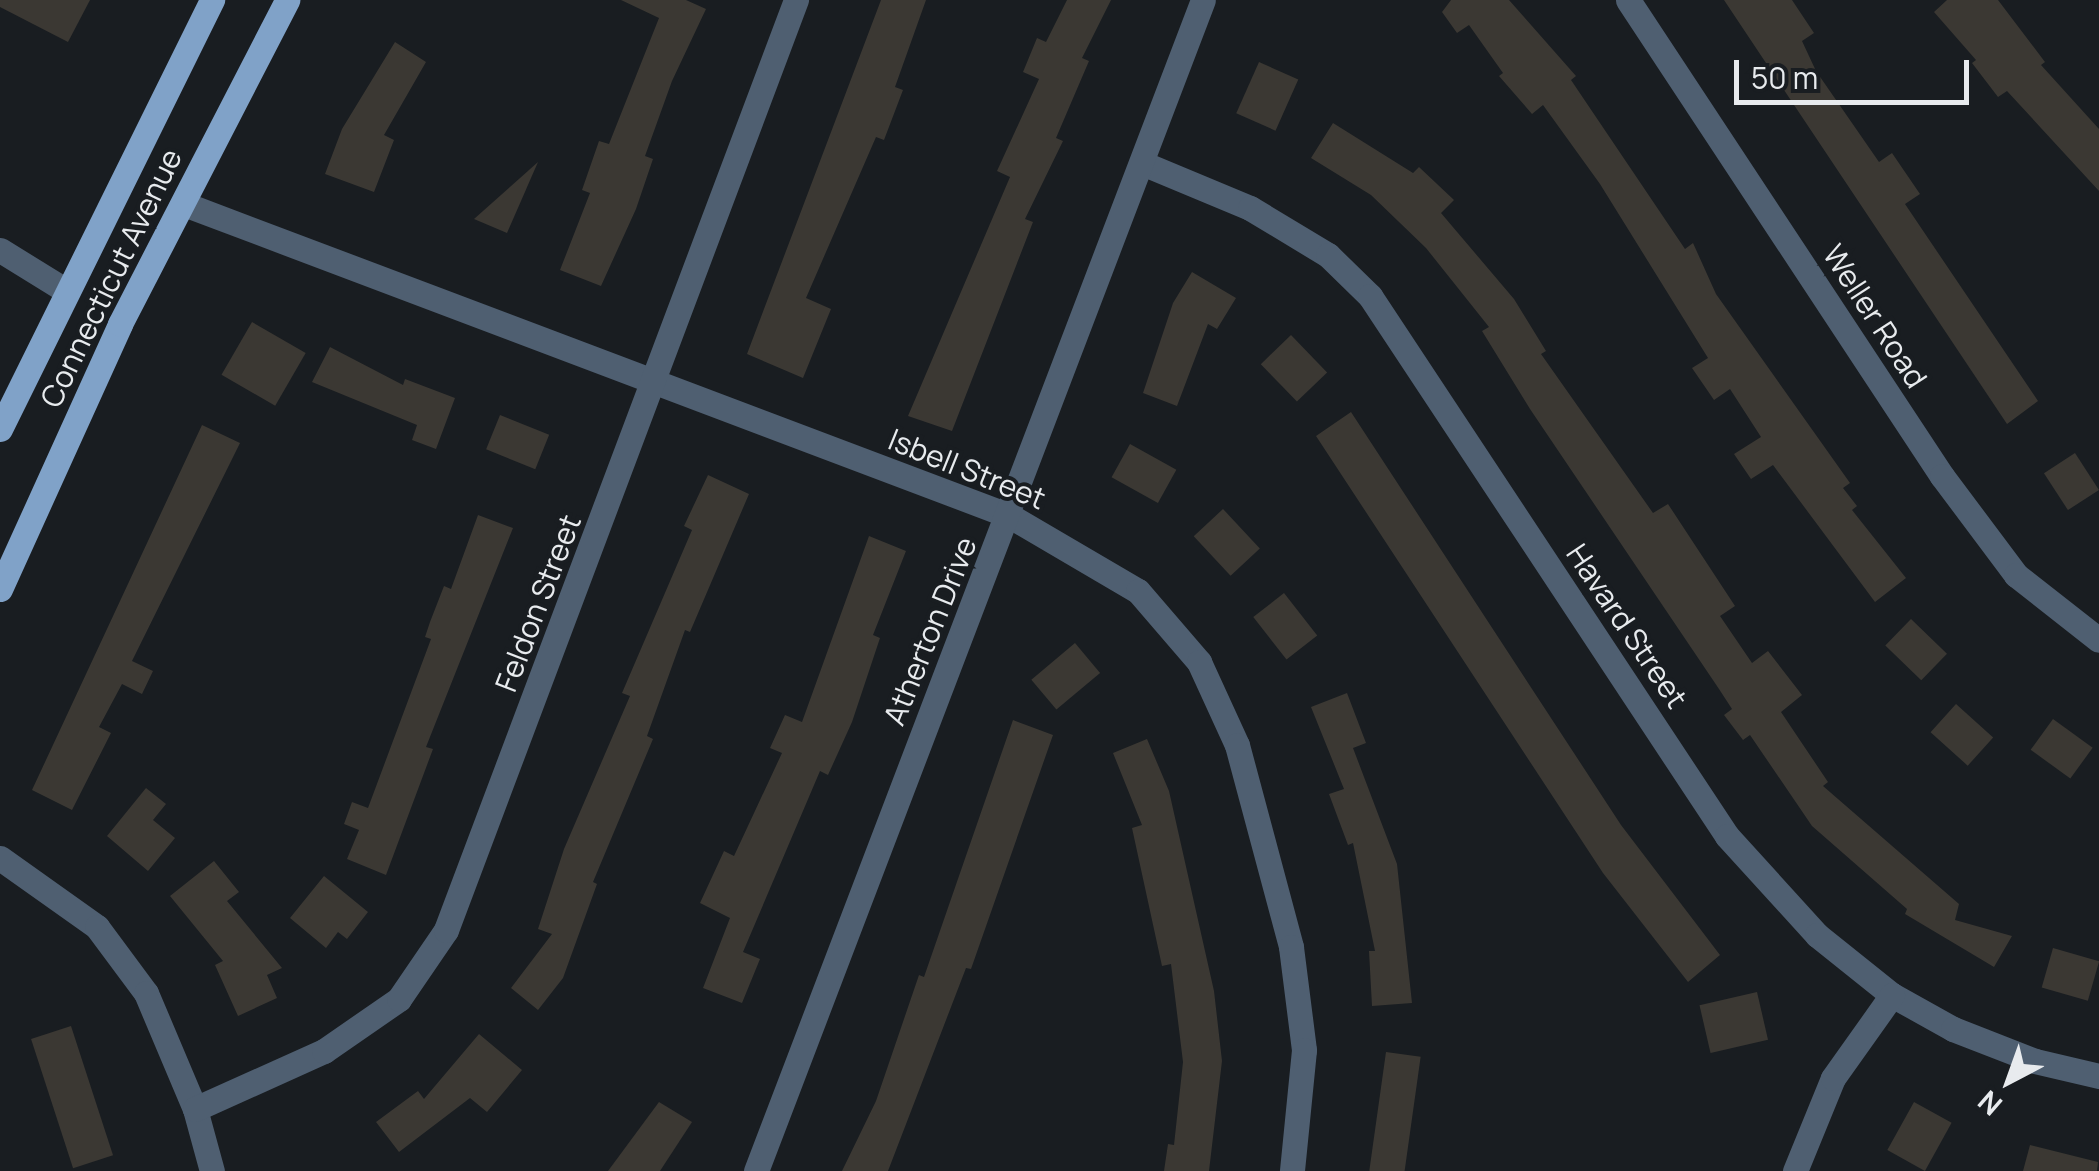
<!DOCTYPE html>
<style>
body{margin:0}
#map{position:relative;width:2099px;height:1171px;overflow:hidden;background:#191d21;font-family:Manrope,sans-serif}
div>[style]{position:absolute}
.building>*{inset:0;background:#3b3833;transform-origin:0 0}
.minor>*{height:25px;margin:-12.5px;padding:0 12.5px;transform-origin:12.5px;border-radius:12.5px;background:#4f5f71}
.tertiary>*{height:25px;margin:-12.5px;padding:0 12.5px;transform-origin:12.5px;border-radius:12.5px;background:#4f5f71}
.primary>*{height:25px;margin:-12.5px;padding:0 12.5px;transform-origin:12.5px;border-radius:12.5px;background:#80a2c8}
span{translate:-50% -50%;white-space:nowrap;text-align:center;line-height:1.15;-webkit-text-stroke:8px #191d21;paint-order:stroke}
.street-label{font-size:30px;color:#e8ebee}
.north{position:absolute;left:1959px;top:1031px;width:100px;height:100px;-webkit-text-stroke:8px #191d21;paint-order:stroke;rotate:221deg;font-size:28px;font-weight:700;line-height:40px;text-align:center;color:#e8ebee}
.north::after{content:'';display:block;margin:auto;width:35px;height:45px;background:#e8ebee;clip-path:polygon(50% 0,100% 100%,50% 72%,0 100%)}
.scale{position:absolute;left:1734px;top:60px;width:235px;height:45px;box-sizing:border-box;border:5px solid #e8ebee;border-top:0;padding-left:12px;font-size:30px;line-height:35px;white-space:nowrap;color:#e8ebee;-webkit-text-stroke:8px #191d21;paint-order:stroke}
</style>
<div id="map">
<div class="building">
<i style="clip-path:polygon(0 0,90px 0,68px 42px,0 7px)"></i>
<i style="clip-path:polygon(621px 0,686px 0,706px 9px,672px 81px,645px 156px,653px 159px,636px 209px,601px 286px,560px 270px,590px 193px,582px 190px,599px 141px,609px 144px,659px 18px)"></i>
<i style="clip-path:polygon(881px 0,926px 0,895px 87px,903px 90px,884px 140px,876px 137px,806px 298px,831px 309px,803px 378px,747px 354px)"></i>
<i style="clip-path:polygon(1067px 0,1111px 0,1082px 58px,1089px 61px,1056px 138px,1063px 141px,1025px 219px,1033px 222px,952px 431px,908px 416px,1010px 177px,997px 171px,1039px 79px,1023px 72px,1037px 38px,1046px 42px)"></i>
<i style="clip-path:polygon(1451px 0,1509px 0,1576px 76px,1571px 80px,1685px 249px,1693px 243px,1716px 294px,1850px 483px,1843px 488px,1857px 506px,1852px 510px,1906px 578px,1875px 602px,1773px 465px,1751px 479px,1734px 454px,1761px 437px,1730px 389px,1714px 400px,1692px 368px,1708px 358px,1600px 184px,1543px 105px,1532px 114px,1499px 76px,1503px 73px,1469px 25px,1457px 33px,1442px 12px)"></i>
<i style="clip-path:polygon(1724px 0,1792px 0,1814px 33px,1802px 41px,1816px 71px,1879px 162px,1892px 153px,1920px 194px,1905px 204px,2038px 401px,2007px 424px)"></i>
<i style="clip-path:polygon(1947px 0,1998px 0,2045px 62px,2041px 65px,2099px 129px,2099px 191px,2007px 91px,1998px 97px,1972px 63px,1976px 60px,1934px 12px)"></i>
<i style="clip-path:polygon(395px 42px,426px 62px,384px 135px,394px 140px,374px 192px,325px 174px,342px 129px)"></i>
<i style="left:1259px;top:62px;width:43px;height:56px;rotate:24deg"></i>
<i style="clip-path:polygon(1333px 123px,1413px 173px,1419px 167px,1454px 200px,1441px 213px,1514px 299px,1546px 351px,1541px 354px,1653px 513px,1668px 504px,1735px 606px,1720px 616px,1752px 663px,1768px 651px,1802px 695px,1781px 712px,1828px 782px,1823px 786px,1959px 904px,1955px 920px,2012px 936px,1994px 967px,1905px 914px,1907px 909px,1812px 826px,1750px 735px,1743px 740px,1724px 715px,1732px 709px,1719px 689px,1530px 409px,1482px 331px,1489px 327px,1426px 248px,1371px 195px,1311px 158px)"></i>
<i style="clip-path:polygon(538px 162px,507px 233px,474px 219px)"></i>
<i style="clip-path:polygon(1192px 272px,1236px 298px,1217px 329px,1208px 324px,1177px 406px,1143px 393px,1173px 303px)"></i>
<i style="left:252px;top:322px;width:62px;height:61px;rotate:30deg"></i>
<i style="left:1291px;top:335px;width:52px;height:42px;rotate:46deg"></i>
<i style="clip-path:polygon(330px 347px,403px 385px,405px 379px,455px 398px,436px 449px,412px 440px,417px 425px,312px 382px)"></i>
<i style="clip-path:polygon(1351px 412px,1621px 825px,1720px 955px,1688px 982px,1603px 873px,1316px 436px)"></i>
<i style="left:500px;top:415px;width:53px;height:37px;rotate:22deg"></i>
<i style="clip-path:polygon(202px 425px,240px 443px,132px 661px,153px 671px,142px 694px,122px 684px,99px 727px,111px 733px,72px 810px,32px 790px)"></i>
<i style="left:1130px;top:444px;width:53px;height:38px;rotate:29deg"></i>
<i style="left:2075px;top:453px;width:44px;height:37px;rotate:57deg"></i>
<i style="clip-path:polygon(708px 475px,749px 494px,690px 632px,685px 630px,647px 736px,653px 739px,593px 882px,597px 884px,563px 978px,538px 1010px,511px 988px,552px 934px,538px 929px,564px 849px,630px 696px,622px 693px,692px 530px,684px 526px)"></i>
<i style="left:1223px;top:509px;width:54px;height:40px;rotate:47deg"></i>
<i style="clip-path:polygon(478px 515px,513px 528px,426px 747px,433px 749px,386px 875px,347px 859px,359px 830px,344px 824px,352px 802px,368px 808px,431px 639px,425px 637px,430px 622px,444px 586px,451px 589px)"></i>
<i style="clip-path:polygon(869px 536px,906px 551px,873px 635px,880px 638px,852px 722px,828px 775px,820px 771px,743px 952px,760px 959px,742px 1003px,703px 988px,730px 918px,700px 903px,724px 851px,734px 856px,782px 753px,770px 748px,785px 715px,802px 722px)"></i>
<i style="left:1284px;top:593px;width:54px;height:39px;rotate:52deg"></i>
<i style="left:1911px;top:619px;width:50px;height:37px;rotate:44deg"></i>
<i style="left:1075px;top:643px;width:39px;height:57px;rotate:50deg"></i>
<i style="clip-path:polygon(1347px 693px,1366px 743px,1353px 748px,1397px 864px,1412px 1003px,1372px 1006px,1369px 951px,1375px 951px,1353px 843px,1348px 845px,1329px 794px,1344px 789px,1311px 707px)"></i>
<i style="left:1956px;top:704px;width:50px;height:38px;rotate:42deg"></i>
<i style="left:2053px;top:719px;width:49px;height:38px;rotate:36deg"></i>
<i style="clip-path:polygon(1013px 720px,1053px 735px,971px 969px,966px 968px,888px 1171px,842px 1171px,876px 1101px,919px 975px,924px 977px)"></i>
<i style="clip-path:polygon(1147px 739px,1169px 791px,1214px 991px,1222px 1061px,1209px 1171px,1164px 1171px,1168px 1144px,1174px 1145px,1183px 1062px,1171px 964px,1162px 966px,1132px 828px,1142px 825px,1113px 753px)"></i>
<i style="clip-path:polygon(146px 788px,166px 804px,153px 820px,175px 838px,148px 871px,107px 836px)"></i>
<i style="clip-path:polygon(214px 861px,239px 892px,227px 901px,282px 968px,267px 975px,277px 998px,238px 1016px,215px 965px,223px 961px,170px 896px)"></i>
<i style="clip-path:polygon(324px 876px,368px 912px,347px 939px,338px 932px,326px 948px,290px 918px)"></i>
<i style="left:2053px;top:948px;width:48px;height:41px;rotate:16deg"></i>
<i style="left:1757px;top:992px;width:49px;height:59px;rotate:77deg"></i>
<i style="left:71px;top:1026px;width:136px;height:42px;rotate:72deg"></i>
<i style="clip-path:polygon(479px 1034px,522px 1070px,487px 1112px,470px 1098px,399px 1152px,376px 1122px,418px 1091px,424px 1099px)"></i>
<i style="left:1386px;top:1052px;width:35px;height:120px;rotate:8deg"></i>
<i style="clip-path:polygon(659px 1102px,692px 1122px,660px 1171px,608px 1171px)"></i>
<i style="left:1914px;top:1102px;width:43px;height:55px;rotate:29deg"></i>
<i style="clip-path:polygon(2030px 1145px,2098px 1162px,2097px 1171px,2023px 1171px)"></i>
</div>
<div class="minor">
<i style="left:1142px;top:163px;width:117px;rotate:22.6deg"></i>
<i style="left:1250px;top:208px;width:91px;rotate:31.1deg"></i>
<i style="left:1328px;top:255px;width:59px;rotate:44.3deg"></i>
<i style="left:1370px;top:296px;width:647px;rotate:56.53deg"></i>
<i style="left:1727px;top:836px;width:134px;rotate:47.7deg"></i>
<i style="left:1817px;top:935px;width:96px;rotate:38.7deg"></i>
<i style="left:1892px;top:995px;width:70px;rotate:29.1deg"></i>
<i style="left:1953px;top:1029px;width:88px;rotate:21.3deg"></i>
<i style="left:2035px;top:1061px;width:66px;rotate:13.2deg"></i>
<i style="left:184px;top:204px;width:883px;rotate:20.69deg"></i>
<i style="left:1010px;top:516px;width:148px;rotate:30.4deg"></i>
<i style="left:1138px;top:591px;width:94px;rotate:49.3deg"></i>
<i style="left:1199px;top:662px;width:91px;rotate:65.4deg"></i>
<i style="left:1237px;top:745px;width:209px;rotate:75deg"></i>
<i style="left:1291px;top:947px;width:104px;rotate:82.8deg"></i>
<i style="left:1304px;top:1050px;width:122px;rotate:95.7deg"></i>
<i style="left:0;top:250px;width:76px;rotate:31.6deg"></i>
<i style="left:0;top:858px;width:119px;rotate:35.4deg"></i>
<i style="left:97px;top:927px;width:82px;rotate:53.4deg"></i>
<i style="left:146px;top:993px;width:126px;rotate:67.1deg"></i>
<i style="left:195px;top:1109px;width:64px;rotate:74.7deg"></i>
<i style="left:195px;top:1109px;width:141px;rotate:-24.2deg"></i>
<i style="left:324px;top:1051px;width:91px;rotate:-34.7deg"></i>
<i style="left:399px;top:999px;width:83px;rotate:-55.7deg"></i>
<i style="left:446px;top:930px;width:994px;rotate:-69.38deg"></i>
<i style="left:756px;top:1171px;width:1253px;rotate:-69.11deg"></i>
<i style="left:1795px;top:1171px;width:100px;rotate:-67.8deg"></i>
<i style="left:1833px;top:1078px;width:102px;rotate:-54.6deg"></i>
</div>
<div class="tertiary">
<i style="left:1628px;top:0;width:570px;rotate:56.59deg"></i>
<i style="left:1942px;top:476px;width:124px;rotate:53.2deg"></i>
<i style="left:2016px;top:575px;width:105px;rotate:38.1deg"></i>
</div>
<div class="primary">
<i style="left:0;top:429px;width:479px;rotate:-63.7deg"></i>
<i style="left:0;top:589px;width:291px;rotate:-65.6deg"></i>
<i style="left:120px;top:324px;width:365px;rotate:-62.7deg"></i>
</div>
<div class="street-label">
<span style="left:111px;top:278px;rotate:-64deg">Connecticut Avenue</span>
<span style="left:1875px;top:316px;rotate:57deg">Weller Road</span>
<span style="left:967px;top:469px;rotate:22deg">Isbell Street</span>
<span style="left:538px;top:603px;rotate:-69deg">Feldon Street</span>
<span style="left:1627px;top:626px;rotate:56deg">Havard Street</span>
<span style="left:930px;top:631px;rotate:-68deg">Atherton Drive</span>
</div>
<div class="north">N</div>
<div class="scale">50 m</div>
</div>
